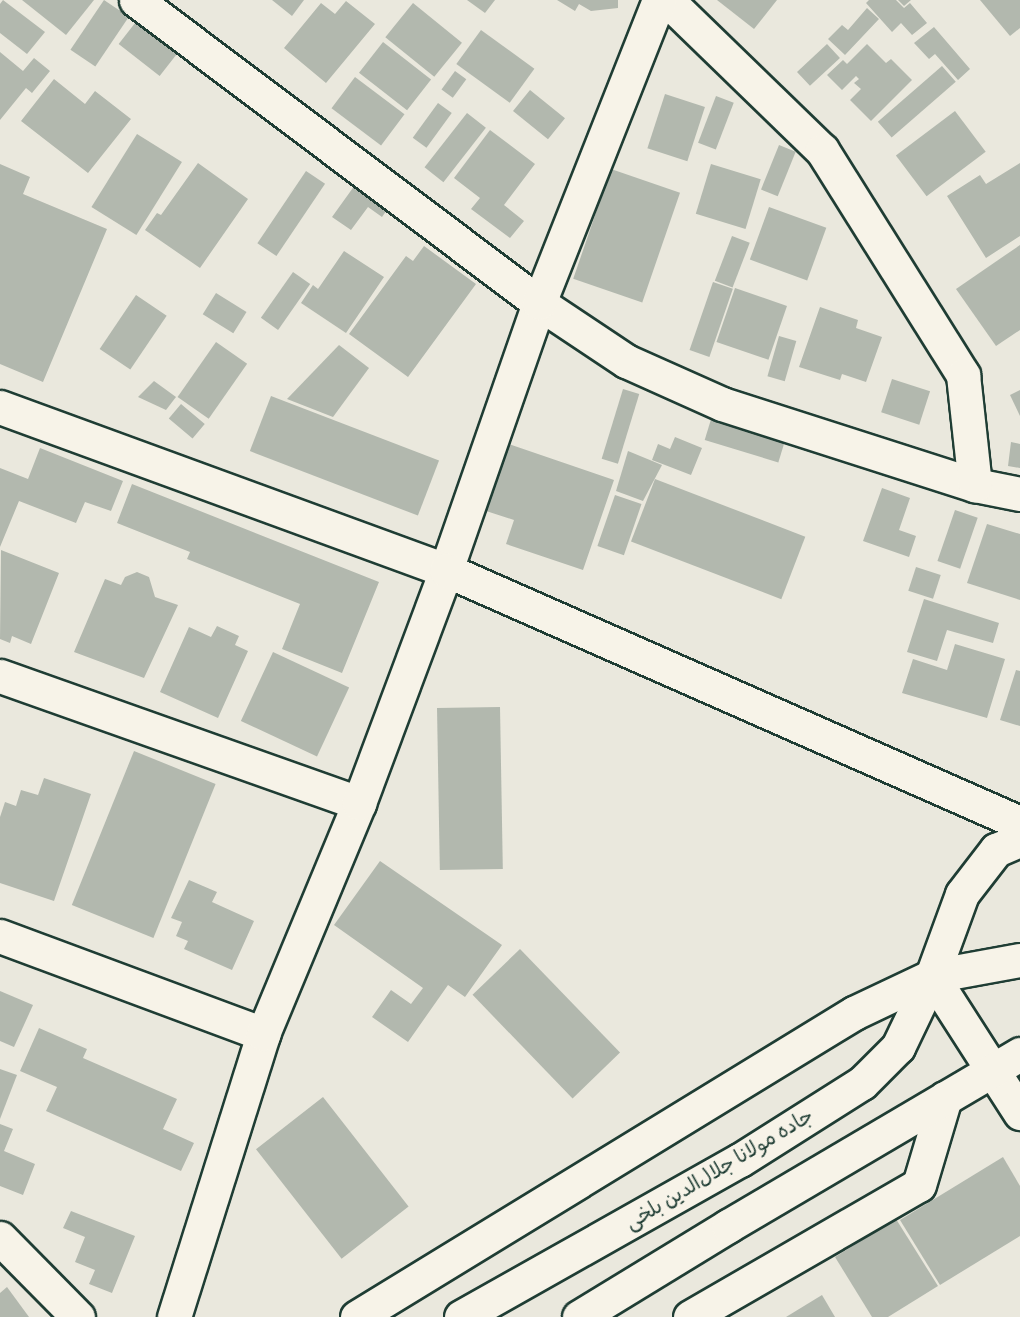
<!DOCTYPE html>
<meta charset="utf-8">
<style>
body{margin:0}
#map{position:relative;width:1020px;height:1317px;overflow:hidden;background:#eae8dd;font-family:Pangolin,"Playpen Sans Arabic",sans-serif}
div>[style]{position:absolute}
.building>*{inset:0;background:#b2b8ae;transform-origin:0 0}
.roads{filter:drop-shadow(2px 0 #1f3d34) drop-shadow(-2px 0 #1f3d34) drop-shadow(0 2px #1f3d34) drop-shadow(0 -2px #1f3d34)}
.minor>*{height:33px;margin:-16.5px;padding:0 16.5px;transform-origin:16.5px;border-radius:16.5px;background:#f7f3e8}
.major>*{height:33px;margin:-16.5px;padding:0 16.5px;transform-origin:16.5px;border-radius:16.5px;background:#f7f3e8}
span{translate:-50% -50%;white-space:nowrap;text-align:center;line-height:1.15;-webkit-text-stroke:6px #f7f3e8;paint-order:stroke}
.street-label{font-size:20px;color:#1f3d34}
</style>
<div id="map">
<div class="building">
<i style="clip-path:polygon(3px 0,45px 32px,27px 54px,0 33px,0 4px)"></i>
<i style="clip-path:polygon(22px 0,94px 0,66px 35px)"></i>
<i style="left:104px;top:0;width:30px;height:60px;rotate:34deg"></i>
<i style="clip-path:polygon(272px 0,304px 0,292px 16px)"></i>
<i style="clip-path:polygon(467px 0,495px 0,485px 13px)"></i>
<i style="clip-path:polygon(557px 0,618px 0,618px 8px,591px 11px,579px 4px,575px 11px)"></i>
<i style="clip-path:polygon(717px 0,777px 0,754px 29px)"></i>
<i style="clip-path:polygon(869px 0,896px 0,904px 8px,910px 3px,927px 23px,912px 35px,901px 23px,892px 32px,866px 3px)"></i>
<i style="clip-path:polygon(898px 0,911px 0,904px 6px)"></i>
<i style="clip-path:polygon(980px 0,1020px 0,1020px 28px,1010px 36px)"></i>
<i style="clip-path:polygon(346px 1px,375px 24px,326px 83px,284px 48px,321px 3px,335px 14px)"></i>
<i style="left:413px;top:3px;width:63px;height:44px;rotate:39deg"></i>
<i style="clip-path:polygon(867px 8px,879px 19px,845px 55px,828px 39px,842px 25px,848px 30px)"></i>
<i style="left:139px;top:18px;width:52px;height:33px;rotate:38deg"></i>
<i style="clip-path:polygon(934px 27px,970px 69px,958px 80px,935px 54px,929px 59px,914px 43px)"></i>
<i style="left:481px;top:30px;width:66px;height:42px;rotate:36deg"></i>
<i style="left:383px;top:42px;width:61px;height:39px;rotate:38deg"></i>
<i style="left:827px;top:44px;width:19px;height:41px;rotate:47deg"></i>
<i style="clip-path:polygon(867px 44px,886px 63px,891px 59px,912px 80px,871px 121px,850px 100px,861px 89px,854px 83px,859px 79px,856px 76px,842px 90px,827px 75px,843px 60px,847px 64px)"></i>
<i style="clip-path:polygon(0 52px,23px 71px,34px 58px,50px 71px,32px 93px,26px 88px,0 120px)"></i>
<i style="left:942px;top:66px;width:21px;height:85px;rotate:49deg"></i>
<i style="left:455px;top:71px;width:14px;height:23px;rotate:36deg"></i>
<i style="left:355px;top:77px;width:62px;height:39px;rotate:37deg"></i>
<i style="clip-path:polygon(54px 79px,85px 104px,95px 91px,131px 119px,88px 173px,21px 121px)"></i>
<i style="left:530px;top:90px;width:45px;height:27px;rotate:39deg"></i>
<i style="left:665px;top:94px;width:42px;height:57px;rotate:18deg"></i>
<i style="left:716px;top:96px;width:19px;height:50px;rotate:21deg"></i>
<i style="left:438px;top:103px;width:17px;height:43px;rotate:36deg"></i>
<i style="left:955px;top:111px;width:51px;height:74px;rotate:53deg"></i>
<i style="left:467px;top:113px;width:24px;height:69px;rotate:38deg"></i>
<i style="clip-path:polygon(490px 130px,535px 164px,504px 205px,524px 221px,510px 238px,471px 209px,480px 198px,454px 178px)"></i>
<i style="left:137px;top:134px;width:53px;height:86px;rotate:32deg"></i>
<i style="left:779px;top:145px;width:18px;height:48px;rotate:22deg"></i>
<i style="clip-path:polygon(198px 163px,248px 199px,200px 268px,145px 230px,157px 213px,161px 215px)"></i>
<i style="clip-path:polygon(1020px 163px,1020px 236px,986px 258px,947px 196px,980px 175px,986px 184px)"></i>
<i style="clip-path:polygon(0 164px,30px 177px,23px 194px,107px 229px,43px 382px,0 364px)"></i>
<i style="left:711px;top:164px;width:52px;height:52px;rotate:17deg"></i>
<i style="left:611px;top:169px;width:73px;height:116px;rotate:19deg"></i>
<i style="left:306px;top:171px;width:23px;height:87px;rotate:34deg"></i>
<i style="clip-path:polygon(360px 178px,393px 201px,382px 217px,368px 207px,351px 230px,332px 217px)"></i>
<i style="left:769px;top:207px;width:61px;height:56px;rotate:20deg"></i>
<i style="left:732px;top:236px;width:19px;height:48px;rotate:21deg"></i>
<i style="clip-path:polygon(1020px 245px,1020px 330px,996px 346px,956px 289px)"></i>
<i style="clip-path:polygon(424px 246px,476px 284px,408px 377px,349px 334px,406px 256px,413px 261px)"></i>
<i style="clip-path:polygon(344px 251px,384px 277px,346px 333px,301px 303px,313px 285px,318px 289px)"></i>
<i style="left:293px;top:272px;width:21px;height:56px;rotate:35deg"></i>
<i style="left:713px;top:282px;width:21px;height:72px;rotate:19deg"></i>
<i style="left:735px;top:288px;width:55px;height:57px;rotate:19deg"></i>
<i style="left:216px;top:293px;width:36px;height:25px;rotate:32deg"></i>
<i style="left:136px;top:295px;width:37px;height:65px;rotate:34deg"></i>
<i style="clip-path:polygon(820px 307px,858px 320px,856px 328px,882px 337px,866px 382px,842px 374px,840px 380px,799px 367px)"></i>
<i style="left:779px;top:336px;width:18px;height:42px;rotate:16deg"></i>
<i style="left:216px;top:342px;width:38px;height:67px;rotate:35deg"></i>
<i style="clip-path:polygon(339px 345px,369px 368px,333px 417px,287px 399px)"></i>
<i style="left:892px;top:379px;width:40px;height:35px;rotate:18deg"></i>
<i style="clip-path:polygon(154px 381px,176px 397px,166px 410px,138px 397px)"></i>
<i style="left:623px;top:389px;width:17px;height:73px;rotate:17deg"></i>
<i style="clip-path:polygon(1020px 390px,1020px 416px,1010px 395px)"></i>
<i style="left:271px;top:396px;width:180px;height:59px;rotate:21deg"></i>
<i style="left:181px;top:404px;width:31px;height:19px;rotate:40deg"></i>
<i style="left:712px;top:416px;width:77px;height:25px;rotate:17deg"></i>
<i style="clip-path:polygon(675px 437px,702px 448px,691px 475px,652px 460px,658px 444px,670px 449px)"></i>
<i style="clip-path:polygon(1011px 442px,1020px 444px,1020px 468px,1008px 466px)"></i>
<i style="clip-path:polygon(506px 443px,614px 480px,583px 570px,506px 544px,514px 520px,483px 510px)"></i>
<i style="clip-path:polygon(40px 448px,123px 481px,111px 511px,85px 502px,76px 523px,19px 501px,0 547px,0 468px,28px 479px)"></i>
<i style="clip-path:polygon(628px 451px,662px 465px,643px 501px,616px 491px)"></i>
<i style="left:655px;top:479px;width:161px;height:67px;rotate:21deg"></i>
<i style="clip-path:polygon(132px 484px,379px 582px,342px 673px,282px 649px,300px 604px,187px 559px,190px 552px,117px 523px)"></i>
<i style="clip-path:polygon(882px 488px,910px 498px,899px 530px,916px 536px,909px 557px,863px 541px)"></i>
<i style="left:615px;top:495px;width:28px;height:54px;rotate:19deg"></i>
<i style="left:955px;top:510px;width:24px;height:54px;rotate:19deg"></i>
<i style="clip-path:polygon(987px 524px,1020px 534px,1020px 600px,967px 583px)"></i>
<i style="clip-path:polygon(1px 550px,59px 573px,31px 644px,12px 636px,10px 643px,0 639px)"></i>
<i style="left:916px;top:567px;width:26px;height:25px;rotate:18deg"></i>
<i style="clip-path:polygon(137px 572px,149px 577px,155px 597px,178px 605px,144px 678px,74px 652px,105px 579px,121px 585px,125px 577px)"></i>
<i style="clip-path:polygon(924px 599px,999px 623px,993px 643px,947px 630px,937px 661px,907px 652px)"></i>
<i style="clip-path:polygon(217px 626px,239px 636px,235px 645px,248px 651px,218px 718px,160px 692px,189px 627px,211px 637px)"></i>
<i style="clip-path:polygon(955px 644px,1005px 659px,987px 718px,902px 693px,913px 659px,947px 670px)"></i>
<i style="left:273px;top:652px;width:84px;height:76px;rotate:25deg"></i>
<i style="clip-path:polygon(1016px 670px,1020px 671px,1020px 726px,1000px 720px)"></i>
<i style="left:500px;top:707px;width:162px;height:63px;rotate:89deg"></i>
<i style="left:134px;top:751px;width:88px;height:166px;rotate:22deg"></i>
<i style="clip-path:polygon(44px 778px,91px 794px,54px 901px,0 883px,0 817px,5px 802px,16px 806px,21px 790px,38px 795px)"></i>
<i style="clip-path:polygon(380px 861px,502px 945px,465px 997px,448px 985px,408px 1042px,372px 1017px,391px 990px,411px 1004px,423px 988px,334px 925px)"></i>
<i style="clip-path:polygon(189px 880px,217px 892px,212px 902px,254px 921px,232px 970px,184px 949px,188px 941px,176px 936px,182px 922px,171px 918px)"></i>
<i style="left:520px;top:949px;width:144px;height:66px;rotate:46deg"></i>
<i style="clip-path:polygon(0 991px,33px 1005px,14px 1047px,0 1041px)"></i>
<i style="clip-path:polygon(39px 1028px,87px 1049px,83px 1058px,177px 1099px,163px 1129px,194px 1143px,181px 1171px,46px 1111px,57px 1087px,20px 1071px)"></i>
<i style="clip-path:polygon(0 1069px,17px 1075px,0 1119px)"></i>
<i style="left:323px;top:1097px;width:139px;height:85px;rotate:52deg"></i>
<i style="clip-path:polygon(0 1124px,13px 1129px,4px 1151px,35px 1164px,23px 1195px,0 1186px)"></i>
<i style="clip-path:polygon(1003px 1157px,1020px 1186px,1020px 1236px,940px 1285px,900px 1220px)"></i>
<i style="clip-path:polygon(71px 1211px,135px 1236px,112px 1293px,89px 1284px,95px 1270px,75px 1262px,85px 1237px,63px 1228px)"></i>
<i style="clip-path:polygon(896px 1219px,938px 1286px,888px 1317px,872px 1317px,835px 1257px)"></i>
<i style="clip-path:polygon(7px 1287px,29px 1317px,0 1317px,0 1293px)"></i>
<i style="clip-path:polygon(822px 1295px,835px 1317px,786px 1317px)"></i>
</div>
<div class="roads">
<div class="minor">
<i style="left:136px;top:0;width:504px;rotate:36.94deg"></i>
<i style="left:539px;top:303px;width:105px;rotate:33.7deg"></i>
<i style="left:626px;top:361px;width:105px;rotate:24.1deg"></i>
<i style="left:722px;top:404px;width:266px;rotate:17.8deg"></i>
<i style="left:975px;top:485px;width:46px;rotate:11.3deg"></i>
<i style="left:667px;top:0;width:216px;rotate:44.1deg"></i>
<i style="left:822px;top:150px;width:266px;rotate:57.9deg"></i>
<i style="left:963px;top:375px;width:111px;rotate:83.8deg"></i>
<i style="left:0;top:676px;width:381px;rotate:19.5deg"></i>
<i style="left:0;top:936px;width:281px;rotate:20.4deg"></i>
<i style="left:174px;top:1317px;width:297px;rotate:-72.5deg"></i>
<i style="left:263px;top:1034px;width:250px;rotate:-67.4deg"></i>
<i style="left:359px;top:803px;width:249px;rotate:-69.5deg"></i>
<i style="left:446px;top:570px;width:283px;rotate:-70.8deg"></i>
<i style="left:539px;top:303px;width:326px;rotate:-68.4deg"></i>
<i style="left:690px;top:1317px;width:264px;rotate:-30deg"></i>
<i style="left:919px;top:1185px;width:91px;rotate:-73.4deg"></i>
</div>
<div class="major">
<i style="left:0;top:407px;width:475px;rotate:20.1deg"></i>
<i style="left:446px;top:570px;width:627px;rotate:23.79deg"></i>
<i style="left:932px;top:976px;width:163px;rotate:57.3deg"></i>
<i style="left:0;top:1238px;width:111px;rotate:45.4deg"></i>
<i style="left:357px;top:1317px;width:583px;rotate:-31.45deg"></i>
<i style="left:854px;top:1013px;width:86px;rotate:-25.4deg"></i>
<i style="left:932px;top:976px;width:89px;rotate:-10.3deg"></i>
<i style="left:461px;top:1317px;width:320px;rotate:-29.4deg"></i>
<i style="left:740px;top:1160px;width:144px;rotate:-32.3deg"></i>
<i style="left:862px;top:1083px;width:51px;rotate:-45deg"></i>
<i style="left:898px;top:1047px;width:79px;rotate:-64.4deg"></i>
<i style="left:932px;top:976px;width:87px;rotate:-69.9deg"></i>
<i style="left:962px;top:894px;width:56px;rotate:-52.3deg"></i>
<i style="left:996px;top:850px;width:26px;rotate:-23deg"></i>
<i style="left:579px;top:1317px;width:175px;rotate:-31.4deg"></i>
<i style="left:728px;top:1226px;width:339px;rotate:-30.5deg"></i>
</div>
</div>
<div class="street-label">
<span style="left:719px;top:1169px;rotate:-31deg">جاده مولانا جلال‌الدین بلخی</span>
</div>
</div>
